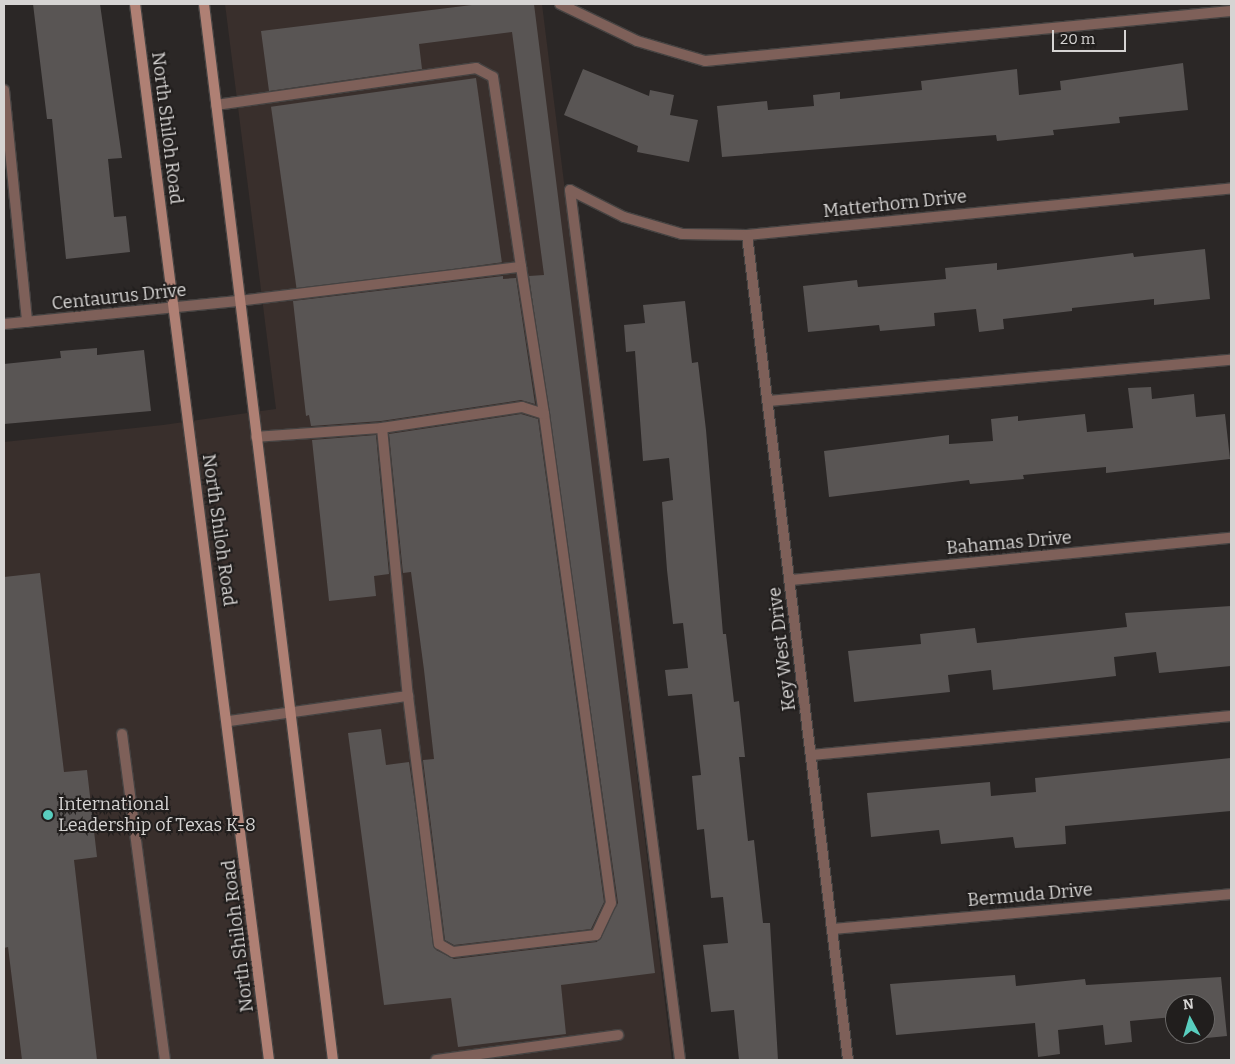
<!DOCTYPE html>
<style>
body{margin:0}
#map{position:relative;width:1235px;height:1064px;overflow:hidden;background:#2b2726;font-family:Bitter,serif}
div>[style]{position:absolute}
.built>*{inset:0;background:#392f2c}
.building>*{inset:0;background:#595554;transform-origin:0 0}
.roads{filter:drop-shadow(1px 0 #464342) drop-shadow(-1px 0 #464342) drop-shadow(0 1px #464342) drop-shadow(0 -1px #464342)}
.lane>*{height:10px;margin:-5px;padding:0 5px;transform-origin:5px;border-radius:5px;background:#7e6059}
.street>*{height:10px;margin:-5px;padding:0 5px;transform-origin:5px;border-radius:5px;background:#7e6059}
.secondary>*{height:10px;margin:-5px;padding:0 5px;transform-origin:5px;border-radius:5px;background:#af8074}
.dots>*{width:14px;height:14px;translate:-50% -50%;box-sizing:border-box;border:2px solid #211e1d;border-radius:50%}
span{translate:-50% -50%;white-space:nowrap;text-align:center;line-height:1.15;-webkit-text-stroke:4px #211e1d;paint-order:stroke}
.street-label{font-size:18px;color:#d6d4d3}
.poi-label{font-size:18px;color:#d6d4d3}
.left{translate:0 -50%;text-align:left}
.frame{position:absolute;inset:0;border:5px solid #d6d4d3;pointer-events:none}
.north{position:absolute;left:1165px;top:994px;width:50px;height:50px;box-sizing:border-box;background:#211e1d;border:1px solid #696766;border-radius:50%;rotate:354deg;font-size:14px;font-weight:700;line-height:20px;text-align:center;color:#d6d4d3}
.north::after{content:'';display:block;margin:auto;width:18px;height:22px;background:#59cebf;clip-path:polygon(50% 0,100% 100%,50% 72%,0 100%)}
.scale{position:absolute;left:1052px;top:30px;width:74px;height:22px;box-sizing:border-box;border:2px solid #d6d4d3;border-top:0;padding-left:6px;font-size:15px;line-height:18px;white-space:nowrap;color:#d6d4d3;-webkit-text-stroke:4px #211e1d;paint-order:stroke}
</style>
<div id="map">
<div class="built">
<i style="clip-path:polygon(225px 4px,542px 4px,672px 1060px,4px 1060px,4px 442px,163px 425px,276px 409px)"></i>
</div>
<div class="building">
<i style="clip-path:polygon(33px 4px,100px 4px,122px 158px,108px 159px,114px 217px,126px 216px,130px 252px,66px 259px,52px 119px,47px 119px)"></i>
<i style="clip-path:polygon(480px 4px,534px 4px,655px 973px,561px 985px,566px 1034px,458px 1047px,451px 998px,384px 1005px,348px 733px,381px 729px,386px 765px,409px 762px,436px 950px,454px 959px,597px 942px,618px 903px,529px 276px,544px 275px,512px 32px,419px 44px,422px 69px,269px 91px,261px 31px)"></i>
<i style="clip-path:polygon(1183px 63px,1188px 110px,1119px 117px,1120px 123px,1053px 130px,1054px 135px,997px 141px,996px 135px,722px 157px,717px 106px,767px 101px,768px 110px,814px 106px,813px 95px,840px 92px,840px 99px,922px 90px,921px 81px,1017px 69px,1019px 95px,1061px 90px,1060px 81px)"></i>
<i style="clip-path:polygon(583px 69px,649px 96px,650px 90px,674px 95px,670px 115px,698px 120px,689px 162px,637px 152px,638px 146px,564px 115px)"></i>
<i style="left:476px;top:78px;width:186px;height:207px;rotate:82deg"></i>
<i style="clip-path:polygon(1205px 249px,1210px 299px,1154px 305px,1154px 299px,1072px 308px,1072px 311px,1003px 319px,1004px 329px,979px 332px,976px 309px,934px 313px,935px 326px,880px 331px,879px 325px,808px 332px,803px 286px,857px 280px,858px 287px,946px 279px,945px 268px,997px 263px,997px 270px,1133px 253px,1134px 257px)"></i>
<i style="clip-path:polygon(503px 276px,503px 279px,516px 278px,535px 404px,521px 400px,381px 421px,311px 426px,309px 415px,306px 416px,293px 301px)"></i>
<i style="clip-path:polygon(685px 301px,692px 363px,698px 362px,706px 430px,723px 634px,726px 634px,734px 702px,739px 701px,745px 757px,739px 757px,748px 841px,754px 840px,763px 923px,770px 923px,778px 1060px,739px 1060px,734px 1010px,711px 1012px,703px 945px,728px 943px,723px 897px,711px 898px,704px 829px,697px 830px,692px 776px,701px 775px,692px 694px,668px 696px,665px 670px,688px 668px,683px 623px,673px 624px,667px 570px,662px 502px,673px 500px,669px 458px,643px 461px,635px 351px,626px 352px,624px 325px,645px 323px,643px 305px)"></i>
<i style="clip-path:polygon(97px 348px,97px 355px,144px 350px,151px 411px,4px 424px,4px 364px,61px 358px,60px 351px)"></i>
<i style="clip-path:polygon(1151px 387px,1152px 399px,1194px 394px,1196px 417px,1225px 414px,1230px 459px,1106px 473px,1106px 467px,1023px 475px,1024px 479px,970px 484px,969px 480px,829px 497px,824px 451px,949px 435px,949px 444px,993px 441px,991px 419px,1018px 416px,1018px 421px,1085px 414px,1087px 432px,1133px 428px,1128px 388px)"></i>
<i style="clip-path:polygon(521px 414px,538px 419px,604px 902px,591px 929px,454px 945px,445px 940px,423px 760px,434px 759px,424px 670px,411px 572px,403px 573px,389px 434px)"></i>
<i style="clip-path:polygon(376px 435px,389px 574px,374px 576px,376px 596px,329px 601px,312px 440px)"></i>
<i style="clip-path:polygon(40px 573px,64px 772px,87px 770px,97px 857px,74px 860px,97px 1060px,22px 1060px,8px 947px,4px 948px,4px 577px)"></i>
<i style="clip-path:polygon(1231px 606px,1231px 666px,1159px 673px,1156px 652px,1114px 657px,1116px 676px,993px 690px,991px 670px,948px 675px,950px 692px,854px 702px,848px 651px,921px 644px,920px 634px,975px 628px,977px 643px,1127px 627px,1125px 613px)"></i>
<i style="clip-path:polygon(1231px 758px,1231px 811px,1065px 826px,1066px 844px,1015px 848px,1013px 837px,941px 844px,939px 830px,871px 837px,867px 793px,990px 782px,991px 796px,1036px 792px,1035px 778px)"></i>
<i style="clip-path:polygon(evenodd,1015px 975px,1016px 986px,1085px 979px,1086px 985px,1221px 977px,1227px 1036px,1176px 1041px,1173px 1017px,1130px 1021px,1132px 1042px,1105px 1045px,1103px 1025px,1058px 1030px,1060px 1054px,1038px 1057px,1035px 1023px,896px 1035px,890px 984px,1015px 975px,1175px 1004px,1205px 1004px,1205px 1034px,1175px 1034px,1175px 1004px)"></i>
</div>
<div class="roads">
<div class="lane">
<i style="left:560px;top:4px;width:85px;rotate:25.7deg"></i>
<i style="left:637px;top:41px;width:71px;rotate:16.4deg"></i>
<i style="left:705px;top:61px;width:528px;rotate:-5.43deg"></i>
<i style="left:216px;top:105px;width:263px;rotate:-8.1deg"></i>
<i style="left:476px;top:68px;width:19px;rotate:28deg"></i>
<i style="left:493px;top:77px;width:192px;rotate:81.6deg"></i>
<i style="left:570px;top:190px;width:877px;rotate:82.79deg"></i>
<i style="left:238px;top:301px;width:285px;rotate:-6.9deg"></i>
<i style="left:521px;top:267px;width:149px;rotate:81.1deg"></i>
<i style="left:768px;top:401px;width:465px;rotate:-5.1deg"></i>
<i style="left:256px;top:437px;width:126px;rotate:-4.1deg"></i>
<i style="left:382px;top:428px;width:269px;rotate:84.5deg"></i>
<i style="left:408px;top:696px;width:250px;rotate:82.9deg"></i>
<i style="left:439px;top:944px;width:16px;rotate:30deg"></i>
<i style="left:453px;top:952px;width:144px;rotate:-6.8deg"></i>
<i style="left:596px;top:935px;width:35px;rotate:-65deg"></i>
<i style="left:611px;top:903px;width:494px;rotate:-97.8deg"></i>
<i style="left:544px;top:414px;width:23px;rotate:-162deg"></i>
<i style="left:522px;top:407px;width:142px;rotate:171.5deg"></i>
<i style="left:229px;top:721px;width:181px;rotate:-8deg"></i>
<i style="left:122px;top:734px;width:329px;rotate:82.5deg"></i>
<i style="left:811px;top:755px;width:422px;rotate:-5.3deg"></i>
<i style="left:436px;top:1060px;width:184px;rotate:-7.8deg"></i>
</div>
<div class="street">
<i style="left:4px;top:90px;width:233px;rotate:84.3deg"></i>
<i style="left:570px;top:190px;width:60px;rotate:26.6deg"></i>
<i style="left:624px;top:217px;width:60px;rotate:16.3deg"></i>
<i style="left:682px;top:234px;width:65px;rotate:0.9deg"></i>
<i style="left:747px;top:235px;width:486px;rotate:-5.5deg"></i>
<i style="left:747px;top:235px;width:831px;rotate:83.02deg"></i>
<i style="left:4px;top:324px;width:235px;rotate:-5.6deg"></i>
<i style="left:791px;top:580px;width:442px;rotate:-5.5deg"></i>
<i style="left:832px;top:929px;width:401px;rotate:-5deg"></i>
</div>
<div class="secondary">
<i style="left:135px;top:4px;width:1064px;rotate:82.77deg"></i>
<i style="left:204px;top:4px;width:1064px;rotate:83.04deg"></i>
</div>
</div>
<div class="dots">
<i style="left:48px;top:815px;background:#59cebf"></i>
</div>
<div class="street-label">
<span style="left:167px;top:128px;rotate:83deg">North Shiloh Road</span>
<span style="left:895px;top:204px;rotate:-6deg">Matterhorn Drive</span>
<span style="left:119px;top:297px;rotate:-6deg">Centaurus Drive</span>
<span style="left:219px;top:530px;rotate:82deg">North Shiloh Road</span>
<span style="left:1009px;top:543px;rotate:-5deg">Bahamas Drive</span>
<span style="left:782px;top:649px;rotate:-97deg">Key West Drive</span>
<span style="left:1030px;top:895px;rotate:-5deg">Bermuda Drive</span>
<span style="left:238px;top:936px;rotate:-97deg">North Shiloh Road</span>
</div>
<div class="poi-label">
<span class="left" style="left:58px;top:815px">International<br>Leadership of Texas K-8</span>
</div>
<div class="frame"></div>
<div class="north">N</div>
<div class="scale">20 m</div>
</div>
